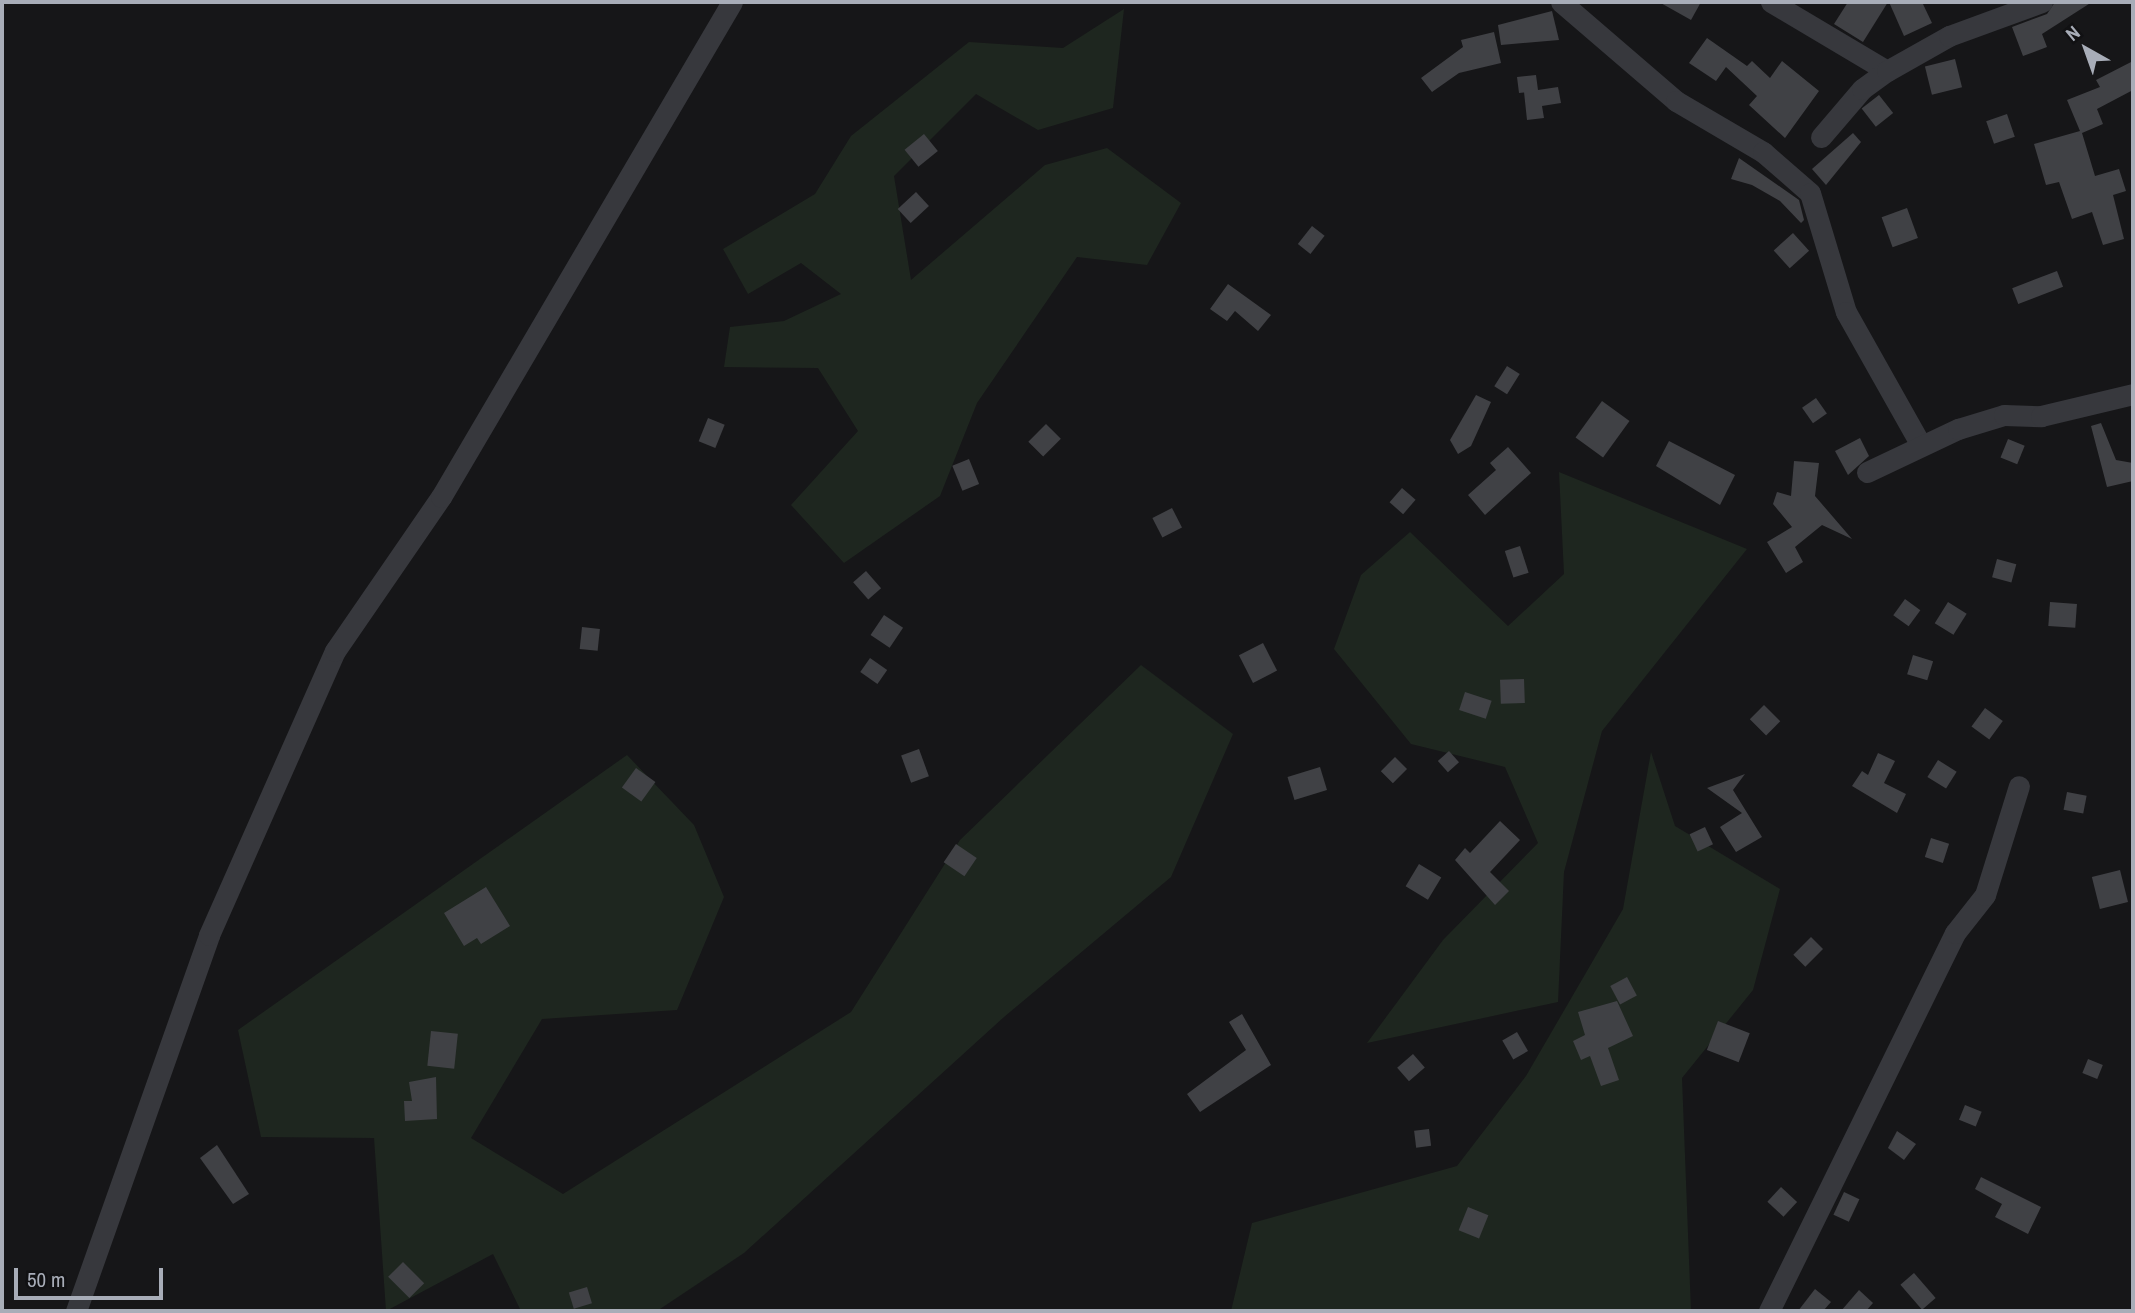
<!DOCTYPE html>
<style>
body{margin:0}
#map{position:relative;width:2135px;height:1313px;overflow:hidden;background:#161618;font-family:"Archivo Narrow",sans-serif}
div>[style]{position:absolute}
.green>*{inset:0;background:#1e261f}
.building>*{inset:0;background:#404145;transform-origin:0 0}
.street>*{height:21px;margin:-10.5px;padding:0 10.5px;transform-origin:10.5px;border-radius:10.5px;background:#37383d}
span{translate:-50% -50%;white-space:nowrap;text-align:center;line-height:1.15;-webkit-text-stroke:7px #111113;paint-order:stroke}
.frame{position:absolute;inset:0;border:4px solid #a8adb8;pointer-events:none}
.north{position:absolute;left:2051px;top:14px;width:70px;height:70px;-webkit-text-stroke:5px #111113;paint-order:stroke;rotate:320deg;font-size:19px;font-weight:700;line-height:28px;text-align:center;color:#a8adb8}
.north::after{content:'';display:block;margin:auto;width:24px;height:32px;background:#a8adb8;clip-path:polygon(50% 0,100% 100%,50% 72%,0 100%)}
.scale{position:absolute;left:14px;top:1268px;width:149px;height:32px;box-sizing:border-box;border:4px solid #a8adb8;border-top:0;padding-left:9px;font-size:21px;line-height:24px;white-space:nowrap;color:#a8adb8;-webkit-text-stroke:5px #111113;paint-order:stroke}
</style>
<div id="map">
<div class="green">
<i style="clip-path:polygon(1124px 9px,1113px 108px,1038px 130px,976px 94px,894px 176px,911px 280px,1045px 165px,1107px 148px,1181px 203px,1147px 265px,1077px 257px,977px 403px,940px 496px,844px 563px,791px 505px,858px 431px,818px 368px,724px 367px,730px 327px,784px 321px,841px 294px,801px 263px,748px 294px,723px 249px,815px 194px,851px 136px,969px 42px,1063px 48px)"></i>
<i style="clip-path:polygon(1559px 472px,1747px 549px,1602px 731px,1564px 872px,1558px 1002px,1367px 1043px,1443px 940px,1538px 843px,1505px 767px,1411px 744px,1334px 649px,1361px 575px,1410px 532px,1508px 626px,1564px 574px)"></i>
<i style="clip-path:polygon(1141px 665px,1233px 734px,1171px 877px,1004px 1017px,744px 1253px,657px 1311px,521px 1311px,493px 1254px,386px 1311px,374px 1138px,261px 1137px,238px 1030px,627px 755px,694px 825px,724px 897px,677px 1010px,542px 1019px,471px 1138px,563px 1194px,851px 1012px,960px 840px)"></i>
<i style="clip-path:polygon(1651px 752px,1675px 826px,1780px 889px,1753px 990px,1682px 1078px,1691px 1311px,1231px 1311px,1252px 1223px,1457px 1166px,1526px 1076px,1623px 909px)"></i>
</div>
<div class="building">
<i style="clip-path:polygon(1659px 2px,1701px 2px,1691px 20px)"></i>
<i style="clip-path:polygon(1848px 2px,1888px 2px,1863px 42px,1834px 24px)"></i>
<i style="clip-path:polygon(1889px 2px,1922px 2px,1932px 23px,1904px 36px)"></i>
<i style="clip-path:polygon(2055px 2px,2092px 2px,2042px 34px,2047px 47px,2023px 56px,2012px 27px,2047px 14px)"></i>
<i style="clip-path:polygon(1552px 11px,1559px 40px,1501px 45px,1498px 25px)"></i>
<i style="clip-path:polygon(1494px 32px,1501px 63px,1459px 73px,1432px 92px,1421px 78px,1463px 47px,1461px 40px)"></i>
<i style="clip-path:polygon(1707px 38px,1747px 66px,1752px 61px,1770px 78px,1782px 61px,1819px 91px,1785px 138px,1749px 105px,1757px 96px,1726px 67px,1716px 81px,1689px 63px)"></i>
<i style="left:1955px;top:59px;width:29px;height:31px;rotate:76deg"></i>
<i style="clip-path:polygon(2133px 61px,2133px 90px,2097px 109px,2103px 124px,2082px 133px,2095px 176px,2119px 169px,2126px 191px,2113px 195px,2124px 239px,2103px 245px,2092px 212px,2072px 219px,2059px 182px,2046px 185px,2034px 144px,2080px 131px,2067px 100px,2100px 87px,2096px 80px)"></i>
<i style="clip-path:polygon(1536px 75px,1538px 90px,1558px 87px,1561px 103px,1542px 106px,1544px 118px,1527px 120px,1524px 92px,1530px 92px,1519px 93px,1517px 77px)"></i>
<i style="left:1879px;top:95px;width:23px;height:22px;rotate:52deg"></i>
<i style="left:2007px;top:114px;width:24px;height:22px;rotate:71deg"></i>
<i style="clip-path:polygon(1853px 133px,1861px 142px,1826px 185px,1812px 169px)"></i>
<i style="left:924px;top:134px;width:22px;height:25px;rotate:51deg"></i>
<i style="clip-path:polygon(1739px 158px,1799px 200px,1804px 220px,1801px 223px,1780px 201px,1752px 185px,1731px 179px)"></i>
<i style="left:916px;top:192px;width:19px;height:25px;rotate:47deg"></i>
<i style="left:1907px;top:208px;width:32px;height:27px;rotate:70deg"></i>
<i style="left:1312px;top:226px;width:16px;height:23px;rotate:38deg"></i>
<i style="left:1793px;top:233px;width:24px;height:26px;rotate:48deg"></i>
<i style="left:2057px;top:271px;width:17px;height:48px;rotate:69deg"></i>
<i style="clip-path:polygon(1228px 284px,1271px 315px,1258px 331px,1235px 311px,1227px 321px,1210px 309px)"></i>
<i style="left:1507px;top:366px;width:15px;height:24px;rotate:32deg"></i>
<i style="clip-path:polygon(1476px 395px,1491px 402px,1471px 446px,1458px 454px,1450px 440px)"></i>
<i style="left:1816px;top:398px;width:19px;height:17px;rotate:55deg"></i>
<i style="left:1602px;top:401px;width:34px;height:45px;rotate:36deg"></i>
<i style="left:708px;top:418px;width:18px;height:25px;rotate:22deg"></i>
<i style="clip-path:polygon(2101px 423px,2116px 460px,2133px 463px,2133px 481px,2107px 487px,2091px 426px)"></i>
<i style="left:1046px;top:424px;width:21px;height:25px;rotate:45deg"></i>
<i style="clip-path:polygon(1860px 438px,1869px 456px,1848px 475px,1835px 451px)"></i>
<i style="left:2008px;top:439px;width:18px;height:20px;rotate:22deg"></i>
<i style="clip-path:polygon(1669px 441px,1735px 475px,1720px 505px,1656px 466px)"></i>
<i style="clip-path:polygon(1508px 447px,1531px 473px,1485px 515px,1468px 495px,1496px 470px,1490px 463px)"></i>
<i style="left:969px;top:459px;width:27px;height:18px;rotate:68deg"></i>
<i style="clip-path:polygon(1794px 461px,1819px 463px,1815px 496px,1852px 539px,1822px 525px,1795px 547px,1803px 562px,1786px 573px,1767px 542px,1792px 527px,1773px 504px,1777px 492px,1791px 496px)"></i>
<i style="left:1402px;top:488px;width:18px;height:19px;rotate:41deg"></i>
<i style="left:1172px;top:508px;width:22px;height:22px;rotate:63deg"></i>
<i style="left:1520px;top:546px;width:28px;height:16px;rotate:72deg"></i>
<i style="left:1997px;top:559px;width:20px;height:19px;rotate:15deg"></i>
<i style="left:866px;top:571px;width:23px;height:17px;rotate:49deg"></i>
<i style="left:1905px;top:599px;width:19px;height:20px;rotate:36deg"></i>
<i style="left:1948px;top:602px;width:22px;height:25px;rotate:32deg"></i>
<i style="left:2050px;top:602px;width:27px;height:24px;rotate:4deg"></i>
<i style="left:884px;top:615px;width:23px;height:24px;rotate:34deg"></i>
<i style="left:582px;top:627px;width:18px;height:22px;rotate:6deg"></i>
<i style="left:1263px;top:643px;width:31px;height:27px;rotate:63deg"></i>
<i style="left:1913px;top:655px;width:21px;height:20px;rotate:17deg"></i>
<i style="left:870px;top:658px;width:21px;height:17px;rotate:35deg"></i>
<i style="left:1524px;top:679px;width:24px;height:24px;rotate:88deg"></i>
<i style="left:1465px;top:692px;width:28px;height:19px;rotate:18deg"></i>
<i style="left:1764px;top:705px;width:23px;height:20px;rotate:45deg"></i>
<i style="left:1985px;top:708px;width:22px;height:23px;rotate:36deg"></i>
<i style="left:919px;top:749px;width:29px;height:19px;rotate:70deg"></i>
<i style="left:1449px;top:751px;width:15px;height:15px;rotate:48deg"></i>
<i style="clip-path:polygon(1878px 753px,1895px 761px,1884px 783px,1906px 794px,1897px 813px,1852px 786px,1862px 771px,1868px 775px)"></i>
<i style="left:1395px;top:757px;width:17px;height:20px;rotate:45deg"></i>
<i style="left:1938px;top:760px;width:22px;height:20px;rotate:32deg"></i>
<i style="left:1320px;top:767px;width:24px;height:34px;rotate:73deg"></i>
<i style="left:636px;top:768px;width:24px;height:24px;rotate:36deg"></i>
<i style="clip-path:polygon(1745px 774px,1733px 790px,1762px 837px,1736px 852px,1720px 827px,1742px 813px,1707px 788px)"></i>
<i style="left:2067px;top:792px;width:20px;height:18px;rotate:11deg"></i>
<i style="clip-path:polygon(1500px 821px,1520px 840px,1490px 872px,1509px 891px,1495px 905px,1455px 860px,1465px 848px,1470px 853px)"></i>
<i style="left:1705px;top:827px;width:19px;height:17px;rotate:65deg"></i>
<i style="left:1931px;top:838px;width:19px;height:20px;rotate:18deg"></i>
<i style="left:956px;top:844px;width:25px;height:22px;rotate:34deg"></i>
<i style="left:1419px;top:864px;width:26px;height:26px;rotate:31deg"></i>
<i style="left:2120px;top:870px;width:33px;height:29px;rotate:76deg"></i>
<i style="clip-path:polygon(486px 887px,510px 926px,481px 944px,477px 938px,464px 946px,444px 913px)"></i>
<i style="left:1811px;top:937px;width:17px;height:25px;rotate:45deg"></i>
<i style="left:1627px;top:977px;width:21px;height:19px;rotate:62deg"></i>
<i style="clip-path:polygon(1617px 1001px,1633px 1036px,1608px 1048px,1619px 1080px,1601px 1086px,1590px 1056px,1581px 1060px,1573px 1041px,1585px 1035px,1578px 1012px)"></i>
<i style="clip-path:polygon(1242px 1014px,1271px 1065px,1200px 1112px,1187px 1094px,1246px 1050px,1229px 1022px)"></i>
<i style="left:1718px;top:1021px;width:34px;height:31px;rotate:21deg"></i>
<i style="left:431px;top:1031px;width:27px;height:35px;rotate:6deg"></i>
<i style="left:1517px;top:1032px;width:22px;height:17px;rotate:60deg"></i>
<i style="left:1413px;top:1054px;width:18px;height:21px;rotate:49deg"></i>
<i style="left:2088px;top:1059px;width:16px;height:15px;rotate:22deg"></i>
<i style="clip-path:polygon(436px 1077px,437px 1119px,405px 1121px,404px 1101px,412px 1101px,409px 1082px)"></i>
<i style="left:1965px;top:1105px;width:18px;height:16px;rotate:22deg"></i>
<i style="left:1429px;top:1129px;width:17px;height:15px;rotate:83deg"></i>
<i style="clip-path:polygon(1897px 1131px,1916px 1144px,1904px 1160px,1888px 1148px)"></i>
<i style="clip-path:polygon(217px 1145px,249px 1194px,233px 1204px,200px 1158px)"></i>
<i style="clip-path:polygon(1981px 1177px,2041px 1207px,2028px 1234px,1995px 1217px,2002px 1204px,1975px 1189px)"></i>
<i style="left:1781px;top:1187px;width:22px;height:20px;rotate:43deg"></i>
<i style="left:1844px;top:1192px;width:17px;height:25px;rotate:25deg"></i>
<i style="left:1468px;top:1207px;width:22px;height:25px;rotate:22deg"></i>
<i style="left:403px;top:1262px;width:30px;height:21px;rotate:45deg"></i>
<i style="left:1914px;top:1273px;width:33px;height:18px;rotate:49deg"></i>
<i style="left:587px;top:1287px;width:17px;height:19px;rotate:73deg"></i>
<i style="clip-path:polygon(1815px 1289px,1831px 1302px,1823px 1311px,1798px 1311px)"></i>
<i style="clip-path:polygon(1859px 1290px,1873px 1303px,1866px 1311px,1841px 1311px)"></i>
</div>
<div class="street">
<i style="left:1561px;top:2px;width:152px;rotate:40.7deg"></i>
<i style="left:1676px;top:101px;width:101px;rotate:30.4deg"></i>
<i style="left:1763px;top:152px;width:62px;rotate:41.1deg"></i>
<i style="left:1810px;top:193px;width:124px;rotate:73.2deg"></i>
<i style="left:1846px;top:312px;width:153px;rotate:60.6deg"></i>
<i style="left:1771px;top:2px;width:135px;rotate:30.7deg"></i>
<i style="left:1821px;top:137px;width:63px;rotate:-49.5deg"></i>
<i style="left:1862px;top:89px;width:31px;rotate:-36deg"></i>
<i style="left:1887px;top:71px;width:71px;rotate:-29.4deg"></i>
<i style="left:1949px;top:36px;width:99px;rotate:-20.1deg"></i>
<i style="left:1867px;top:472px;width:101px;rotate:-25.3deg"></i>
<i style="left:1958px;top:429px;width:48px;rotate:-16.9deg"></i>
<i style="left:2004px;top:415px;width:37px;rotate:2deg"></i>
<i style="left:2041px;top:416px;width:95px;rotate:-13.4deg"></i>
<i style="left:76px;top:1311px;width:399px;rotate:-70.5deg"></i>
<i style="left:209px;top:935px;width:311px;rotate:-66.1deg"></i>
<i style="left:335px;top:651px;width:187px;rotate:-55.5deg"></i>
<i style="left:441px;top:497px;width:574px;rotate:-59.55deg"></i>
<i style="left:1769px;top:1311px;width:421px;rotate:-63.8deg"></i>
<i style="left:1955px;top:933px;width:48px;rotate:-51.7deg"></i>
<i style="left:1985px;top:895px;width:114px;rotate:-72.7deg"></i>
</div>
<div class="frame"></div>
<div class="north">N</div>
<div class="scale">50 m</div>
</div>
